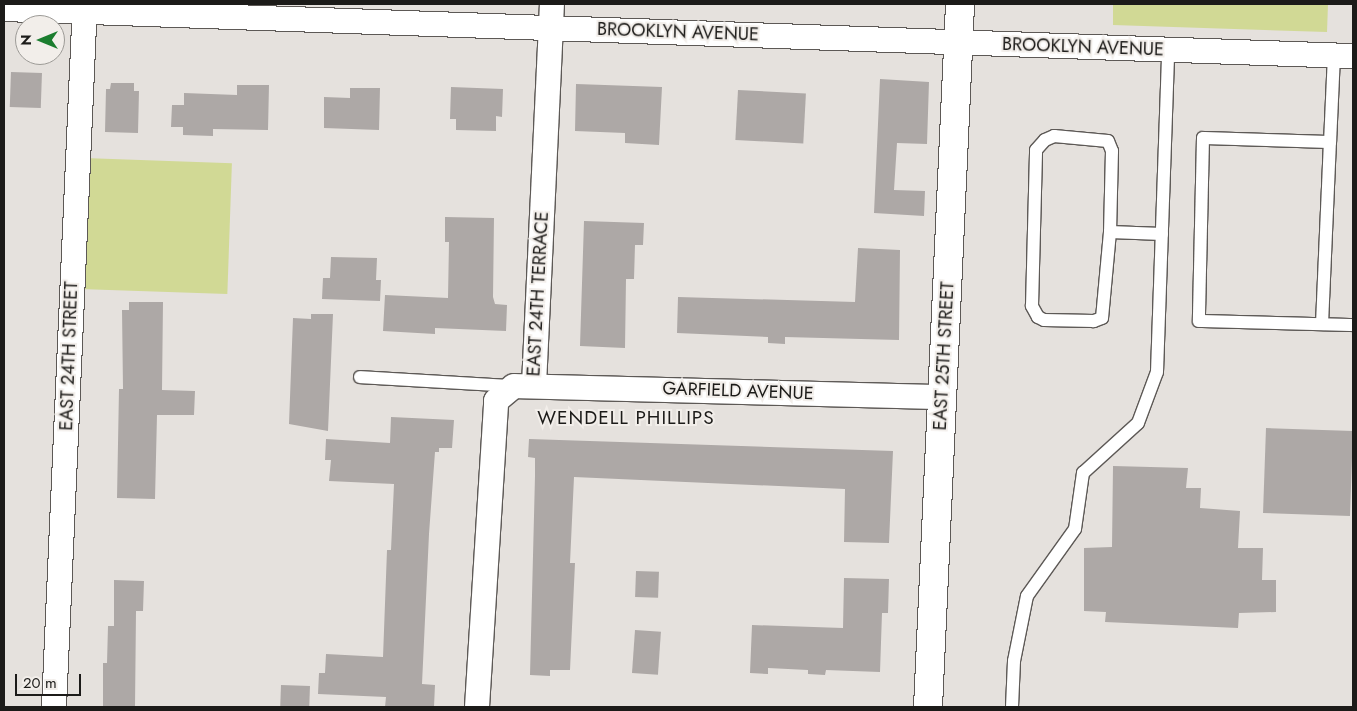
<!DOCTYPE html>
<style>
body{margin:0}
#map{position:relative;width:1357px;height:711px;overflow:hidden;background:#e5e1dd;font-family:Jost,sans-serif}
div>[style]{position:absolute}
.green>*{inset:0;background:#d1d995;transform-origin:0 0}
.building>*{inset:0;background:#ada8a6;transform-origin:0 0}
.roads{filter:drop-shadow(1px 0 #5d5956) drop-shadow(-1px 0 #5d5956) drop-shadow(0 1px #5d5956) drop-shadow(0 -1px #5d5956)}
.lane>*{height:12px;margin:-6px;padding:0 6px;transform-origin:6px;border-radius:6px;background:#fff}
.street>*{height:24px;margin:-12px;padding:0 12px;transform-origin:12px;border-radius:12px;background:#fff}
.secondary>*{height:28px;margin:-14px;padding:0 14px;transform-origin:14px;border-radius:14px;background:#fff}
span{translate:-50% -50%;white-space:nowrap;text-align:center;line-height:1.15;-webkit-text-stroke:4px #f2eeea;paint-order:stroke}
.street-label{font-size:18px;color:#1c1b19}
.neighbourhood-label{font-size:19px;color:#1c1b19;letter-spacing:1px}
.frame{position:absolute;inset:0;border:5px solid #1c1b19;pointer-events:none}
.north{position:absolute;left:15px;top:15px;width:50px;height:50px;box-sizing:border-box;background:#f2eeea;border:1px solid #9c9a96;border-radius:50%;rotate:270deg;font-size:14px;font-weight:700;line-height:20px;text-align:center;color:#1c1b19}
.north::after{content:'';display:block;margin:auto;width:18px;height:22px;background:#1b7d2f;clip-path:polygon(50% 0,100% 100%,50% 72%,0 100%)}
.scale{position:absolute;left:15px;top:674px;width:66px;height:22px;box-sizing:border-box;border:2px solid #1c1b19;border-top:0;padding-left:6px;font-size:15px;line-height:18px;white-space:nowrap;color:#1c1b19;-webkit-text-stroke:4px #f2eeea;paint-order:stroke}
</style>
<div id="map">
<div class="green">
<i style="clip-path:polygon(1113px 4px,1328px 4px,1327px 32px,1113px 25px)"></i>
<i style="left:84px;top:158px;width:148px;height:131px;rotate:2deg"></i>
</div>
<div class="building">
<i style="left:11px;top:72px;width:31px;height:35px;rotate:2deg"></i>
<i style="clip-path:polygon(880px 79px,929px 82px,927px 144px,897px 143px,894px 190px,925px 191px,924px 216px,874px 213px)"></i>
<i style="clip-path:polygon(111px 83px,134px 83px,134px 91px,139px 91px,138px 133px,105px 132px,106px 89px,110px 89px)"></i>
<i style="clip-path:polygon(576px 84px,662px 87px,659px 145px,625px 143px,625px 133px,575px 131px)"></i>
<i style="clip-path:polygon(237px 85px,269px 85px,268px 130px,213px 129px,213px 136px,183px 135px,183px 127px,171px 127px,172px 105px,184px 105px,184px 93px,237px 95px)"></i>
<i style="clip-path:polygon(451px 87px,503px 89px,502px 117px,496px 116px,496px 131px,456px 130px,456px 119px,450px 119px)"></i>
<i style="clip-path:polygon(350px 88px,380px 88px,379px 130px,324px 128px,324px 97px,350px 98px)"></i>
<i style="left:738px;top:90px;width:68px;height:50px;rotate:3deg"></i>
<i style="clip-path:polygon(445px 217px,494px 218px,493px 297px,495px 304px,507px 305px,506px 331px,435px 328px,435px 334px,383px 331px,385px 295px,448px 298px,449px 242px,445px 242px)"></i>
<i style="clip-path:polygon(584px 221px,644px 223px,643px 245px,635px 245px,634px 279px,626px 279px,625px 348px,580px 346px)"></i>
<i style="clip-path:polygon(858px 248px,900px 250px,899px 340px,785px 337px,785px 344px,768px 343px,768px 337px,677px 333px,678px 297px,855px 302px)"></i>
<i style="clip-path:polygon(331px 257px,377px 258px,376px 280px,381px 280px,380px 301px,322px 299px,323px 278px,330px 278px)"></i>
<i style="clip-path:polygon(129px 302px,163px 302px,162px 390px,195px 391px,194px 415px,157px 415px,155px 499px,117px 498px,119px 389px,123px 389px,122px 310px,129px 310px)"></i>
<i style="clip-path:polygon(311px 314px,333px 314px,328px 431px,289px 424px,293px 318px,311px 319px)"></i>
<i style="clip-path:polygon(391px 417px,454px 420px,452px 448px,439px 448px,439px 452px,435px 452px,429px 534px,422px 684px,435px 685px,434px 707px,385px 707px,386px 697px,318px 694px,319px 673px,325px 673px,326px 654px,383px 657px,387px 550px,391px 550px,394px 484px,329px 481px,331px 460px,325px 460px,326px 439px,390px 443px)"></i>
<i style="left:1266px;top:428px;width:87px;height:85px;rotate:2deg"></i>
<i style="clip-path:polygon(529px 439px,893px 451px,889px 543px,844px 542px,845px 489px,574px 477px,570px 563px,575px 563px,570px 670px,550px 670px,550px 676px,530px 675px,535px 476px,535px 458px,528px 457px)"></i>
<i style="clip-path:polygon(1113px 466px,1188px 468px,1186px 488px,1201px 488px,1200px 508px,1240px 511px,1238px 548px,1263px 548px,1262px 580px,1276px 580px,1276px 612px,1239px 613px,1238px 628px,1105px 622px,1106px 612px,1084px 611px,1084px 548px,1112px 547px)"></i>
<i style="left:636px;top:571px;width:23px;height:26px;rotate:2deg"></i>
<i style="clip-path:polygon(844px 578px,889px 579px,888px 613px,882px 613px,880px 672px,826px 670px,825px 675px,808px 674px,808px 670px,768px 668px,768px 674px,750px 673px,752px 625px,843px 628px)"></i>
<i style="clip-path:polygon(114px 580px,144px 581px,143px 611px,136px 611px,135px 707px,103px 707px,103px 663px,107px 663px,108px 626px,114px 626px)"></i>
<i style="left:635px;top:630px;width:26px;height:43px;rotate:4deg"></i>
<i style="left:281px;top:685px;width:29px;height:22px;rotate:2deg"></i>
</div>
<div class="roads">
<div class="lane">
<i style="left:1334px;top:55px;width:87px;rotate:92.6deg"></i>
<i style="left:1330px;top:142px;width:127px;rotate:-178.2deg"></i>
<i style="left:1203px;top:138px;width:183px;rotate:91.3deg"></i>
<i style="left:1199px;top:321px;width:154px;rotate:1.5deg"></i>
<i style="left:1110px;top:232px;width:86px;rotate:95.3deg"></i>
<i style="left:1102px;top:318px;width:9px;rotate:159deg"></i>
<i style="left:1094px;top:321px;width:50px;rotate:-178.9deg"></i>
<i style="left:1044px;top:320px;width:7px;rotate:-153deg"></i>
<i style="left:1038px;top:317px;width:13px;rotate:-119deg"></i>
<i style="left:1032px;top:306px;width:156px;rotate:-88.5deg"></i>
<i style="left:1036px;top:150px;width:13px;rotate:-48deg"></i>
<i style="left:1045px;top:140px;width:10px;rotate:-24deg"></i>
<i style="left:1054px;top:136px;width:54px;rotate:5.3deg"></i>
<i style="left:1108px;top:141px;width:11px;rotate:68deg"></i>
<i style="left:1112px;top:151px;width:81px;rotate:91.4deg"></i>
<i style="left:1110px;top:232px;width:52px;rotate:2.2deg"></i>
<i style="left:1322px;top:324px;width:182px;rotate:-87.5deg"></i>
<i style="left:360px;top:377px;width:152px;rotate:3.4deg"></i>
<i style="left:1012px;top:707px;width:46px;rotate:-87.5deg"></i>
<i style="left:1014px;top:661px;width:66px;rotate:-78.7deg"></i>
<i style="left:1027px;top:596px;width:82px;rotate:-54.4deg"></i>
<i style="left:1075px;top:529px;width:57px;rotate:-81.9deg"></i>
<i style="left:1083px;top:473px;width:74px;rotate:-42.3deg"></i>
<i style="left:1138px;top:423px;width:54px;rotate:-69.6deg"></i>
<i style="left:1157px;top:372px;width:323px;rotate:-88deg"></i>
</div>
<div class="street">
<i style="left:4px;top:9px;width:1350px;rotate:2deg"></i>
<i style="left:534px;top:385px;width:381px;rotate:-87.3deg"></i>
<i style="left:54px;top:707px;width:704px;rotate:-87.48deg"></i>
<i style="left:477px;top:707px;width:307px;rotate:-86.4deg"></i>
<i style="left:496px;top:401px;width:23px;rotate:-40deg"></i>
<i style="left:514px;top:386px;width:429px;rotate:1.5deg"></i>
</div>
<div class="secondary">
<i style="left:928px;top:707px;width:704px;rotate:-87.39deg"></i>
</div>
</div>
<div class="street-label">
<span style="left:678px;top:32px;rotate:2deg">BROOKLYN AVENUE</span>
<span style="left:1083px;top:47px;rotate:2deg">BROOKLYN AVENUE</span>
<span style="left:538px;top:294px;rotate:-87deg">EAST 24TH TERRACE</span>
<span style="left:69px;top:356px;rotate:-88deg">EAST 24TH STREET</span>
<span style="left:944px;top:356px;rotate:-87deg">EAST 25TH STREET</span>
<span style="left:738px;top:391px;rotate:2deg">GARFIELD AVENUE</span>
</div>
<div class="neighbourhood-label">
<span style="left:626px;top:418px">WENDELL PHILLIPS</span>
</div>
<div class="frame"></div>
<div class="north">N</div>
<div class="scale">20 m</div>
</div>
